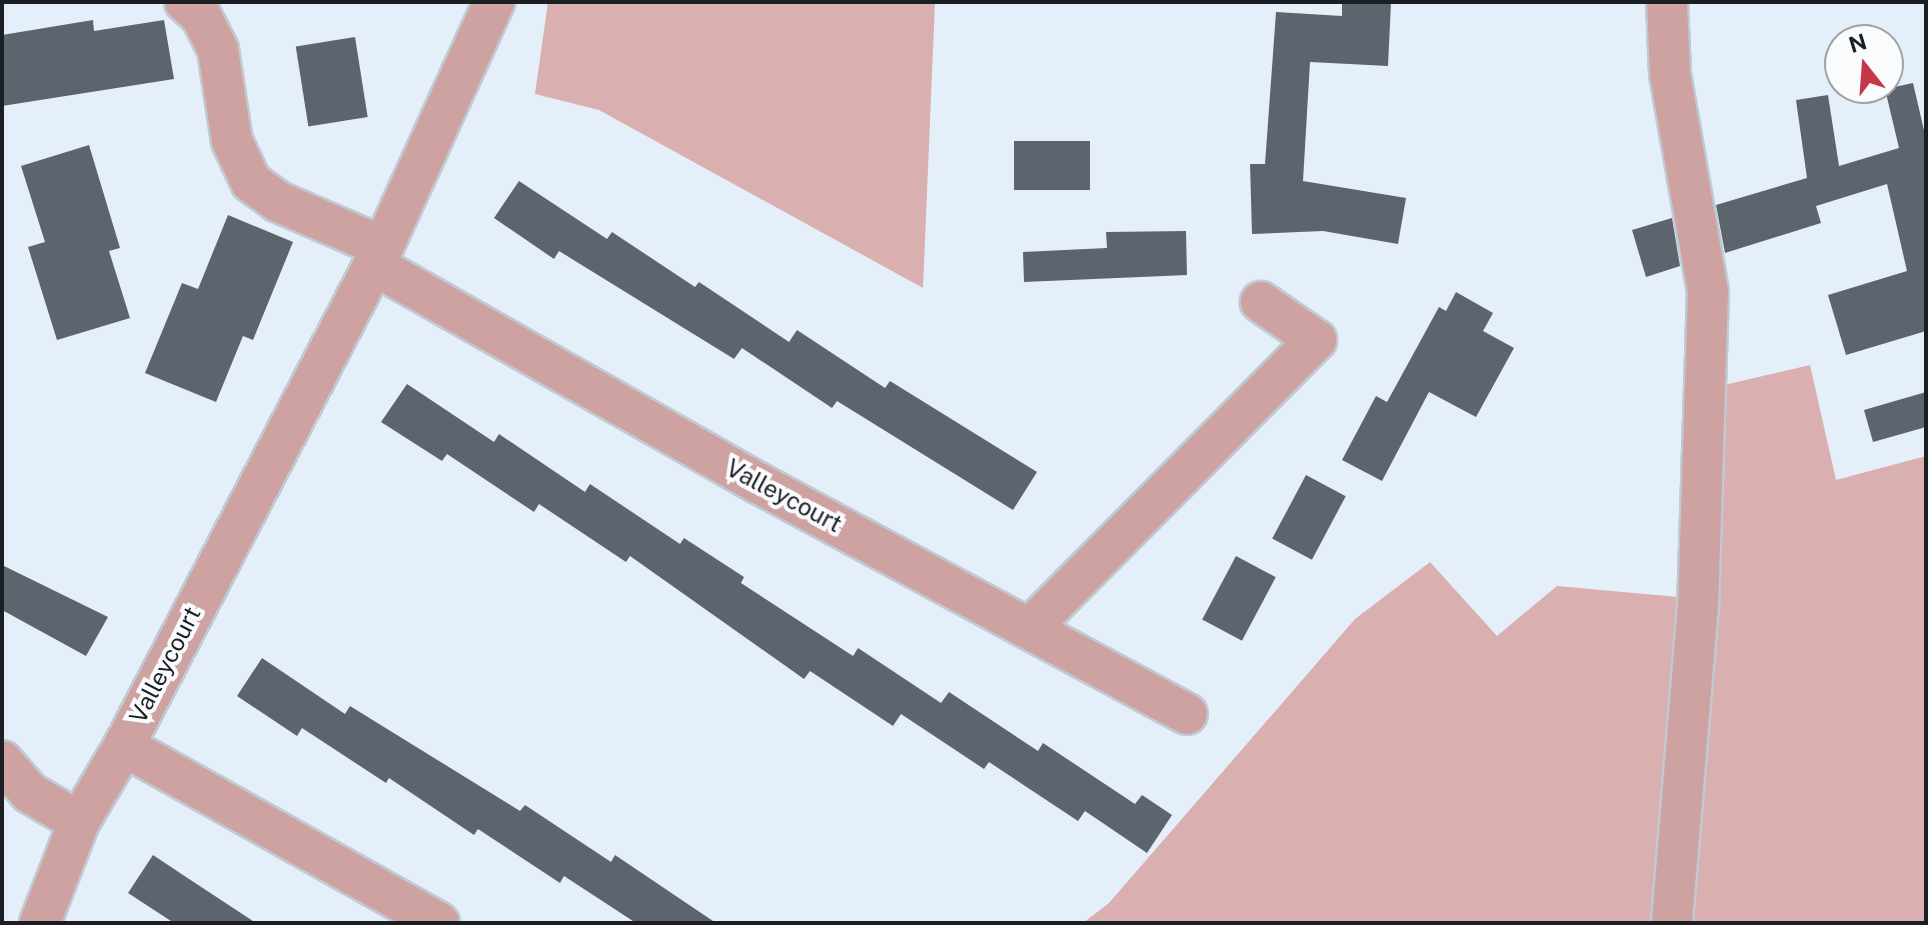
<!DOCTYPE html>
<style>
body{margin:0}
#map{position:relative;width:1928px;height:925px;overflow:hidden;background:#e4effa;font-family:"Public Sans",sans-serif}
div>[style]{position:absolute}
.green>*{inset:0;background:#daafaf}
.building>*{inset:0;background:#5c656e;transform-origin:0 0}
.roads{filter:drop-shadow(2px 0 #c0cad3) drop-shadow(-2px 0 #c0cad3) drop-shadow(0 2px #c0cad3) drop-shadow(0 -2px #c0cad3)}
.street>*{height:40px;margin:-20px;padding:0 20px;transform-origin:20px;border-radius:20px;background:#cea2a1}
span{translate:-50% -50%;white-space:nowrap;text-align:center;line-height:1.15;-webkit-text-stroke:8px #f9fbfd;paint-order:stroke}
.street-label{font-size:24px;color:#1b1f23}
.frame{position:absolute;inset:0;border:4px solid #1b1f23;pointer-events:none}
.north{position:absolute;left:1824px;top:24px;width:80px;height:80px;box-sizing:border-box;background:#f9fbfd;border:2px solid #a0a3a6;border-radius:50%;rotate:343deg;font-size:22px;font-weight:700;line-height:32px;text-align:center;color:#1b1f23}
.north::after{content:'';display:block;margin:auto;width:28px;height:36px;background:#c63647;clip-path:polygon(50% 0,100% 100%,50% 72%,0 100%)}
</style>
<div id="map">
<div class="green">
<i style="clip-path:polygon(548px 2px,935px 2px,923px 288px,599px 110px,535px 94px)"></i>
<i style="clip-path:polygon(1810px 365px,1836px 480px,1926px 456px,1926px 923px,1684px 923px,1720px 386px)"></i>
<i style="clip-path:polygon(1430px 562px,1497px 636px,1557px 586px,1678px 597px,1652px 923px,1083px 923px,1109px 903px,1355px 619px)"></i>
</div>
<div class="building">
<i style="clip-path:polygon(1342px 2px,1391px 2px,1388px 66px,1310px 62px,1303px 181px,1406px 198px,1398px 244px,1323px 231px,1252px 234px,1250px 164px,1265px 164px,1276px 12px,1342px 16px)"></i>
<i style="clip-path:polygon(93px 20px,94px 31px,164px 20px,174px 79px,2px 106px,2px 35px)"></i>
<i style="left:355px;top:37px;width:81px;height:60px;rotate:81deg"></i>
<i style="clip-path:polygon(1913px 83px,1926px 139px,1926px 331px,1846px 355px,1828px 295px,1907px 271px,1887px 184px,1816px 206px,1821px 223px,1725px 253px,1716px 205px,1807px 178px,1796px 100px,1828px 95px,1839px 166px,1899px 148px,1885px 89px)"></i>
<i style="left:1014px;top:141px;width:76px;height:49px"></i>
<i style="clip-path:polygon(89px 145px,120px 248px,109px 251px,130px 318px,57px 340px,28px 247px,45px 242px,21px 166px)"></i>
<i style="clip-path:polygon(519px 181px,607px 239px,612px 232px,695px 287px,699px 282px,789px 342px,797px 330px,885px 388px,890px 381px,1037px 472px,1013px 510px,837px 401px,832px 408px,742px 348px,734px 359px,559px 251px,554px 259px,494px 218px)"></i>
<i style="clip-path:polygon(228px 215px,293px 242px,253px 340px,243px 336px,216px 402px,145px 373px,182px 283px,198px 289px)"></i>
<i style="clip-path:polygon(1672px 218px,1680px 266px,1646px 277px,1632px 230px)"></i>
<i style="clip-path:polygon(1186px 231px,1187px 275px,1024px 282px,1023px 252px,1107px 248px,1106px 232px)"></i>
<i style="clip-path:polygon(1456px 292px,1493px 313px,1483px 331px,1514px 348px,1476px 417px,1429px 392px,1382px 481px,1342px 460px,1376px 396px,1387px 402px,1439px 307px,1446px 311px)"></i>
<i style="clip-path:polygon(407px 384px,494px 442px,499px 434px,585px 492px,590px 484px,680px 544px,684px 538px,744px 577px,741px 583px,853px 656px,858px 648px,941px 703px,949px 692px,1038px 751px,1043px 743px,1135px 804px,1142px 795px,1172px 815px,1147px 853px,1085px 811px,1078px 821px,989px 762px,984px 769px,901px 714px,893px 726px,810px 671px,804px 679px,630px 556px,626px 562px,539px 504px,534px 512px,447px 454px,442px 461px,381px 422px)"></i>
<i style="clip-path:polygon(1926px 392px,1926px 427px,1873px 442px,1864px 410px)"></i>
<i style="left:1306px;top:475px;width:45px;height:72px;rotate:28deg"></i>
<i style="left:1236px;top:556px;width:45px;height:72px;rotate:28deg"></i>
<i style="clip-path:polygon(2px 565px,108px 617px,86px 656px,2px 610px)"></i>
<i style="clip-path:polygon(262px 658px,345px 714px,350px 706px,520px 811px,525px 805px,611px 862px,615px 855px,716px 923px,636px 923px,564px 876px,560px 883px,478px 829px,474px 835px,389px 778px,386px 783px,302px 728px,297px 736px,237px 696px)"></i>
<i style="clip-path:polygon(153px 855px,183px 875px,256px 923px,174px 923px,128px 893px)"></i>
</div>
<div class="roads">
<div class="street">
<i style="left:185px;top:2px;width:21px;rotate:41deg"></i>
<i style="left:201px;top:16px;width:38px;rotate:63deg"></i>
<i style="left:218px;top:50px;width:92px;rotate:81.3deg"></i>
<i style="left:232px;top:141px;width:45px;rotate:65.1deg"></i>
<i style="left:251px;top:182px;width:34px;rotate:36deg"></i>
<i style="left:279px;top:202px;width:113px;rotate:23.4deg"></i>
<i style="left:1667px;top:2px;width:72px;rotate:87.6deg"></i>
<i style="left:1670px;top:74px;width:220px;rotate:80.1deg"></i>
<i style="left:1708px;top:291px;width:314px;rotate:91.8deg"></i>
<i style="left:1698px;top:605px;width:319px;rotate:94.7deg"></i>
<i style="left:374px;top:265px;width:442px;rotate:29.6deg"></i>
<i style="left:758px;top:483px;width:487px;rotate:28.3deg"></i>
<i style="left:1030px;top:628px;width:406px;rotate:-45.2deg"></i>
<i style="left:1316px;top:340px;width:67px;rotate:-145.4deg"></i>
<i style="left:124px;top:746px;width:361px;rotate:29.3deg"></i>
<i style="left:2px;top:761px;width:43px;rotate:48.8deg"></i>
<i style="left:30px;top:793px;width:57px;rotate:30.6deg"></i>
<i style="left:40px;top:923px;width:108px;rotate:-68.9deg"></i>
<i style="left:79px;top:822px;width:88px;rotate:-59.4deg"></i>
<i style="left:124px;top:746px;width:562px;rotate:-62.57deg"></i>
<i style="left:383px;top:247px;width:269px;rotate:-65.6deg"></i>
</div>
</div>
<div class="street-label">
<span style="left:784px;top:496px;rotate:28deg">Valleycourt</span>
<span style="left:165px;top:665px;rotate:-63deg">Valleycourt</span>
</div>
<div class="frame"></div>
<div class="north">N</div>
</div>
